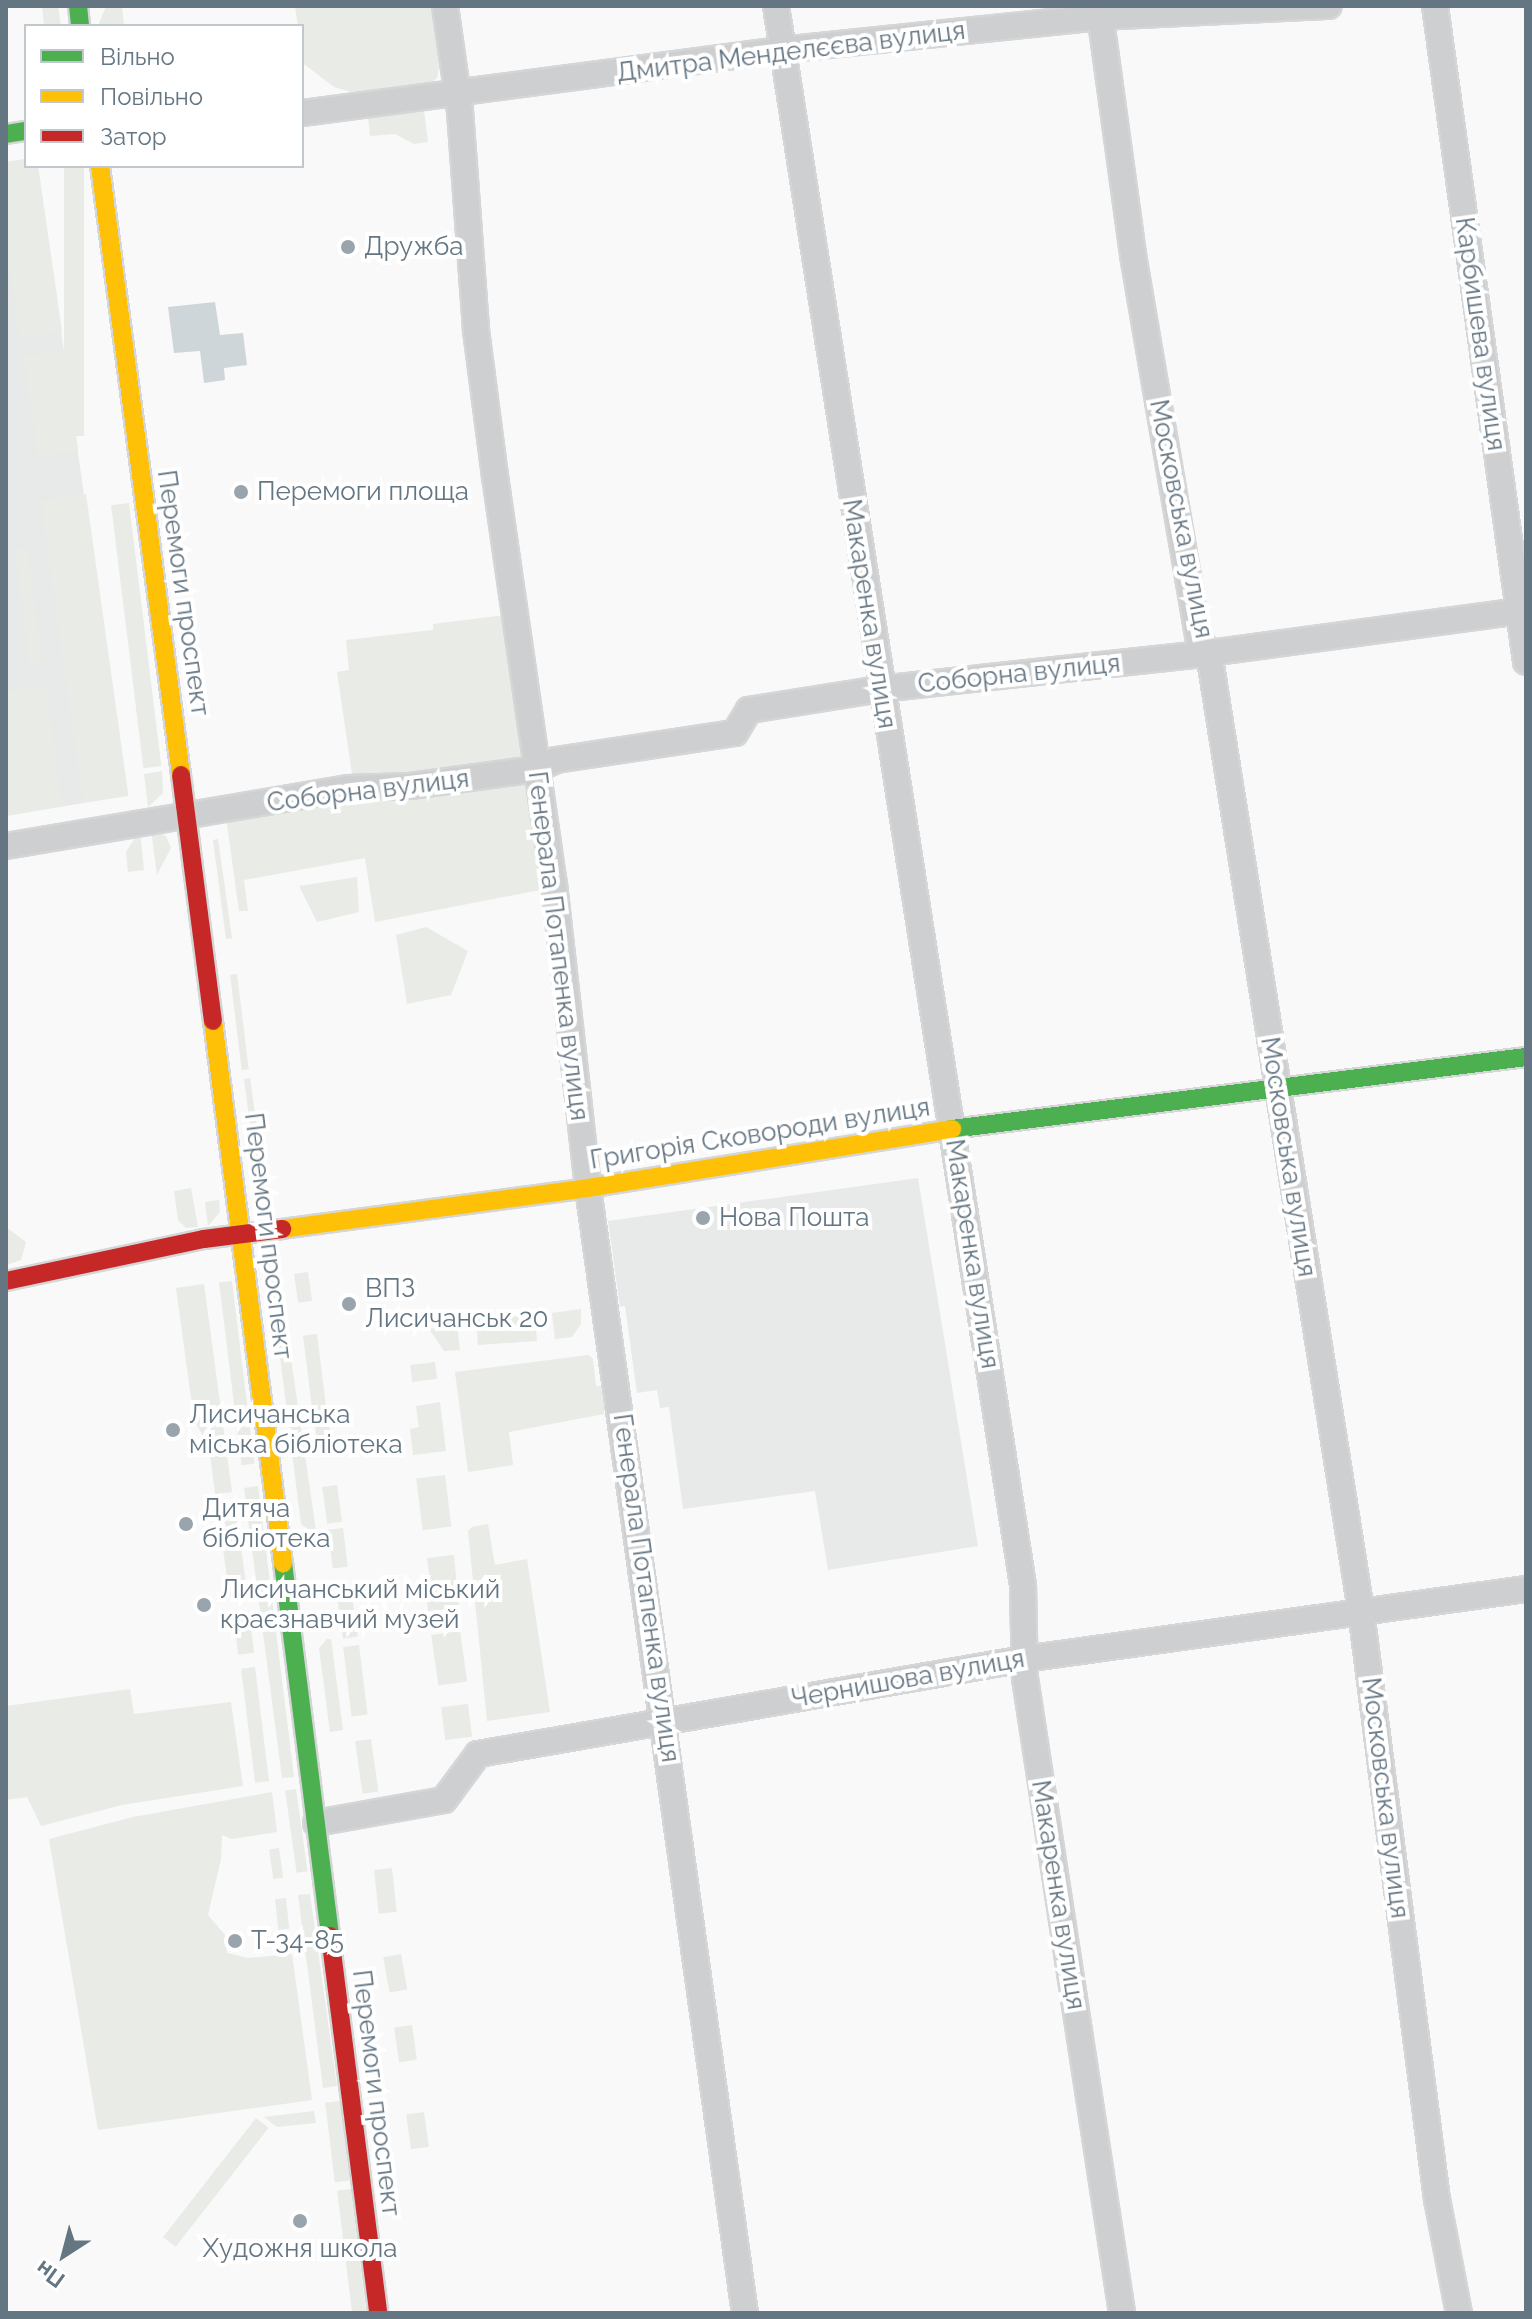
<!DOCTYPE html>
<meta charset="utf-8">
<style>
body{margin:0}
#map{position:relative;width:1532px;height:2319px;overflow:hidden;background:#f9f9f9;font-family:Raleway,sans-serif}
div>[style]{position:absolute}
.built>*{inset:0;background:#e8e9e9}
.green>*{inset:0;background:#e8ebe6;transform-origin:0 0}
.water>*{inset:0;background:#ced6d9}
.roads{filter:drop-shadow(2px 0 #d5d6d7) drop-shadow(-2px 0 #d5d6d7) drop-shadow(0 2px #d5d6d7) drop-shadow(0 -2px #d5d6d7)}
.street>*{height:24px;margin:-12px;padding:0 12px;transform-origin:12px;border-radius:12px;background:#cecfd0}
.fast>*{height:18px;margin:-9px;padding:0 9px;transform-origin:9px;border-radius:9px;background:#4caf50}
.slow>*{height:18px;margin:-9px;padding:0 9px;transform-origin:9px;border-radius:9px;background:#ffc107}
.jam>*{height:18px;margin:-9px;padding:0 9px;transform-origin:9px;border-radius:9px;background:#c62828}
.dots>*{width:22px;height:22px;translate:-50% -50%;box-sizing:border-box;border:4px solid #fff;border-radius:50%}
span{translate:-50% -50%;white-space:nowrap;text-align:center;line-height:1.15;-webkit-text-stroke:8px #fff;paint-order:stroke}
.street-label{font-size:26px;color:#657683}
.poi-label{font-size:26px;color:#657683}
.left{translate:0 -50%;text-align:left}
.frame{position:absolute;inset:0;border:8px solid #657683;pointer-events:none}
.legend{position:absolute;left:24px;top:24px;width:280px;height:144px;box-sizing:border-box;background:#fff;border:2px solid #c1c8cd;margin:0;padding:10px 14px;list-style:none;font-size:24px;color:#657683}
.legend li{display:flex;align-items:center;gap:16px;height:40px}
.legend b{width:40px;border:2px solid #c1c8cd}
.north{position:absolute;left:24px;top:2215px;width:80px;height:80px;-webkit-text-stroke:6px #fff;paint-order:stroke;rotate:216deg;font-size:22px;font-weight:700;line-height:32px;text-align:center;color:#657683}
.north::after{content:'';display:block;margin:auto;width:28px;height:36px;background:#657683;clip-path:polygon(50% 0,100% 100%,50% 72%,0 100%)}
</style>
<div id="map">
<div class="built">
<i style="clip-path:polygon(26px 159px,26px 166px,38px 166px,126px 796px,6px 816px,6px 162px)"></i>
<i style="clip-path:polygon(918px 1178px,978px 1546px,828px 1570px,815px 1491px,683px 1509px,669px 1407px,660px 1408px,657px 1390px,637px 1393px,625px 1306px,620px 1307px,608px 1221px)"></i>
</div>
<div class="green">
<i style="clip-path:polygon(42px 6px,58px 6px,61px 26px,44px 26px)"></i>
<i style="clip-path:polygon(106px 6px,122px 6px,124px 26px,98px 26px)"></i>
<i style="clip-path:polygon(295px 6px,431px 6px,439px 67px,437px 78px,429px 85px,358px 94px,334px 87px,304px 64px,302px 26px,298px 26px)"></i>
<i style="clip-path:polygon(424px 111px,428px 142px,414px 144px,395px 134px,370px 136px,368px 118px)"></i>
<i style="clip-path:polygon(26px 159px,26px 166px,38px 166px,62px 331px,19px 338px,6px 242px,6px 162px)"></i>
<i style="left:64px;top:166px;width:20px;height:270px"></i>
<i style="left:64px;top:350px;width:102px;height:41px;rotate:82deg"></i>
<i style="left:86px;top:494px;width:305px;height:46px;rotate:82deg"></i>
<i style="left:129px;top:503px;width:265px;height:18px;rotate:83deg"></i>
<i style="left:28px;top:548px;width:115px;height:13px;rotate:83deg"></i>
<i style="clip-path:polygon(506px 615px,526px 758px,380px 779px,352px 774px,337px 672px,349px 670px,346px 640px,433px 630px,433px 624px)"></i>
<i style="clip-path:polygon(46px 685px,62px 806px,6px 816px,6px 691px)"></i>
<i style="clip-path:polygon(162px 771px,163px 793px,148px 807px,144px 774px)"></i>
<i style="clip-path:polygon(519px 778px,532px 788px,545px 889px,375px 922px,365px 858px,244px 880px,248px 911px,239px 911px,226px 817px,351px 795px)"></i>
<i style="clip-path:polygon(151px 829px,166px 836px,171px 848px,157px 875px)"></i>
<i style="clip-path:polygon(140px 830px,144px 870px,128px 872px,126px 852px)"></i>
<i style="clip-path:polygon(218px 839px,232px 938px,226px 939px,213px 840px)"></i>
<i style="clip-path:polygon(357px 877px,359px 912px,317px 922px,299px 886px)"></i>
<i style="clip-path:polygon(426px 927px,468px 951px,451px 995px,407px 1004px,396px 935px)"></i>
<i style="left:237px;top:974px;width:96px;height:7px;rotate:83deg"></i>
<i style="clip-path:polygon(250px 1078px,265px 1186px,258px 1187px,244px 1079px)"></i>
<i style="clip-path:polygon(191px 1188px,198px 1227px,186px 1228px,178px 1220px,174px 1191px)"></i>
<i style="clip-path:polygon(219px 1200px,220px 1212px,208px 1226px,205px 1202px)"></i>
<i style="clip-path:polygon(6px 1227px,26px 1242px,21px 1260px,6px 1265px)"></i>
<i style="left:308px;top:1272px;width:29px;height:14px;rotate:82deg"></i>
<i style="clip-path:polygon(279px 1276px,316px 1531px,313px 1533px,301px 1524px,270px 1277px)"></i>
<i style="left:232px;top:1281px;width:184px;height:13px;rotate:83deg"></i>
<i style="clip-path:polygon(204px 1284px,232px 1492px,215px 1494px,209px 1447px,194px 1420px,176px 1288px)"></i>
<i style="clip-path:polygon(581px 1309px,581px 1324px,572px 1337px,555px 1339px,552px 1313px)"></i>
<i style="left:535px;top:1315px;width:26px;height:59px;rotate:86deg"></i>
<i style="clip-path:polygon(457px 1325px,460px 1350px,444px 1351px,429px 1329px)"></i>
<i style="left:317px;top:1334px;width:85px;height:14px;rotate:83deg"></i>
<i style="clip-path:polygon(589px 1355px,593px 1359px,596px 1386px,604px 1386px,604px 1414px,509px 1432px,513px 1465px,468px 1472px,455px 1372px)"></i>
<i style="left:435px;top:1362px;width:17px;height:25px;rotate:83deg"></i>
<i style="clip-path:polygon(440px 1402px,446px 1451px,413px 1455px,410px 1429px,419px 1427px,416px 1406px)"></i>
<i style="left:329px;top:1424px;width:30px;height:14px;rotate:82deg"></i>
<i style="left:445px;top:1475px;width:52px;height:29px;rotate:83deg"></i>
<i style="left:337px;top:1485px;width:37px;height:15px;rotate:82deg"></i>
<i style="clip-path:polygon(258px 1486px,294px 1777px,282px 1778px,244px 1488px)"></i>
<i style="left:236px;top:1512px;width:83px;height:18px;rotate:82deg"></i>
<i style="clip-path:polygon(488px 1524px,495px 1565px,527px 1559px,550px 1712px,487px 1721px,468px 1531px,472px 1527px)"></i>
<i style="left:343px;top:1528px;width:39px;height:15px;rotate:83deg"></i>
<i style="clip-path:polygon(454px 1555px,459px 1608px,428px 1611px,426px 1590px,431px 1588px,427px 1558px)"></i>
<i style="left:352px;top:1595px;width:42px;height:15px;rotate:82deg"></i>
<i style="left:249px;top:1611px;width:42px;height:16px;rotate:83deg"></i>
<i style="left:460px;top:1631px;width:51px;height:29px;rotate:82deg"></i>
<i style="clip-path:polygon(327px 1639px,331px 1639px,343px 1730px,330px 1732px,319px 1648px)"></i>
<i style="left:359px;top:1645px;width:70px;height:16px;rotate:83deg"></i>
<i style="left:255px;top:1667px;width:115px;height:14px;rotate:83deg"></i>
<i style="clip-path:polygon(130px 1689px,134px 1714px,231px 1702px,243px 1786px,122px 1805px,41px 1826px,27px 1797px,6px 1800px,6px 1706px)"></i>
<i style="left:468px;top:1704px;width:33px;height:27px;rotate:83deg"></i>
<i style="left:371px;top:1739px;width:53px;height:16px;rotate:82deg"></i>
<i style="left:296px;top:1789px;width:83px;height:11px;rotate:82deg"></i>
<i style="clip-path:polygon(272px 1792px,277px 1832px,232px 1839px,222px 1835px,221px 1859px,208px 1915px,225px 1935px,227px 1953px,248px 1958px,292px 1954px,312px 2100px,98px 2130px,49px 1839px,133px 1817px)"></i>
<i style="left:279px;top:1848px;width:30px;height:10px;rotate:82deg"></i>
<i style="left:392px;top:1868px;width:44px;height:18px;rotate:84deg"></i>
<i style="clip-path:polygon(310px 1894px,337px 2086px,323px 2088px,298px 1895px)"></i>
<i style="left:286px;top:1898px;width:31px;height:11px;rotate:84deg"></i>
<i style="left:401px;top:1954px;width:36px;height:18px;rotate:80deg"></i>
<i style="left:412px;top:2025px;width:35px;height:18px;rotate:82deg"></i>
<i style="left:340px;top:2101px;width:80px;height:15px;rotate:83deg"></i>
<i style="clip-path:polygon(314px 2111px,316px 2123px,277px 2127px,264px 2117px)"></i>
<i style="left:424px;top:2112px;width:35px;height:18px;rotate:82deg"></i>
<i style="left:256px;top:2118px;width:16px;height:151px;rotate:38deg"></i>
<i style="left:351px;top:2189px;width:125px;height:14px;rotate:83deg"></i>
</div>
<div class="water">
<i style="clip-path:polygon(215px 302px,220px 335px,243px 333px,247px 365px,224px 368px,225px 380px,204px 383px,200px 351px,174px 353px,168px 307px)"></i>
</div>
<div class="roads">
<div class="street">
<i style="left:445px;top:6px;width:106px;rotate:81.9deg"></i>
<i style="left:460px;top:111px;width:220px;rotate:85.8deg"></i>
<i style="left:476px;top:330px;width:147px;rotate:82.6deg"></i>
<i style="left:495px;top:476px;width:412px;rotate:81.8deg"></i>
<i style="left:554px;top:884px;width:306px;rotate:83.6deg"></i>
<i style="left:588px;top:1188px;width:1136px;rotate:82.06deg"></i>
<i style="left:776px;top:6px;width:1599px;rotate:81.11deg"></i>
<i style="left:1023px;top:1586px;width:92px;rotate:88.8deg"></i>
<i style="left:1025px;top:1678px;width:642px;rotate:81.31deg"></i>
<i style="left:1099px;top:6px;width:251px;rotate:82.2deg"></i>
<i style="left:1133px;top:255px;width:391px;rotate:80.3deg"></i>
<i style="left:1199px;top:640px;width:16px;rotate:52deg"></i>
<i style="left:1209px;top:653px;width:970px;rotate:80.98deg"></i>
<i style="left:1361px;top:1611px;width:593px;rotate:82.64deg"></i>
<i style="left:1437px;top:2199px;width:116px;rotate:79.1deg"></i>
<i style="left:1435px;top:6px;width:662px;rotate:82.1deg"></i>
<i style="left:302px;top:113px;width:483px;rotate:-7.5deg"></i>
<i style="left:781px;top:50px;width:321px;rotate:-5.9deg"></i>
<i style="left:1100px;top:17px;width:229px;rotate:-2.8deg"></i>
<i style="left:6px;top:846px;width:347px;rotate:-9.6deg"></i>
<i style="left:348px;top:788px;width:62px;rotate:-1.8deg"></i>
<i style="left:410px;top:786px;width:127px;rotate:-7.7deg"></i>
<i style="left:536px;top:769px;width:22px;rotate:-24deg"></i>
<i style="left:556px;top:760px;width:181px;rotate:-8.6deg"></i>
<i style="left:735px;top:733px;width:27px;rotate:-59deg"></i>
<i style="left:749px;top:710px;width:133px;rotate:-9.1deg"></i>
<i style="left:880px;top:689px;width:331px;rotate:-6.2deg"></i>
<i style="left:1209px;top:653px;width:320px;rotate:-7.7deg"></i>
<i style="left:316px;top:1823px;width:130px;rotate:-10.2deg"></i>
<i style="left:444px;top:1800px;width:57px;rotate:-53.5deg"></i>
<i style="left:478px;top:1754px;width:554px;rotate:-9.87deg"></i>
<i style="left:1024px;top:1659px;width:507px;rotate:-7.94deg"></i>
</div>
<div class="fast">
<i style="left:78px;top:6px;width:20px;rotate:84deg"></i>
<i style="left:6px;top:134px;width:20px;rotate:-9deg"></i>
<i style="left:952px;top:1129px;width:578px;rotate:-7.15deg"></i>
<i style="left:283px;top:1563px;width:376px;rotate:82.8deg"></i>
</div>
<div class="slow">
<i style="left:100px;top:166px;width:614px;rotate:82.42deg"></i>
<i style="left:213px;top:1021px;width:547px;rotate:82.64deg"></i>
<i style="left:282px;top:1229px;width:309px;rotate:-7.6deg"></i>
<i style="left:588px;top:1188px;width:369px;rotate:-9.2deg"></i>
</div>
<div class="jam">
<i style="left:181px;top:775px;width:248px;rotate:82.6deg"></i>
<i style="left:6px;top:1281px;width:202px;rotate:-12deg"></i>
<i style="left:204px;top:1239px;width:79px;rotate:-7.3deg"></i>
<i style="left:330px;top:1936px;width:380px;rotate:82.7deg"></i>
</div>
</div>
<div class="dots">
<i style="left:348px;top:247px;background:#99a4ac"></i>
<i style="left:241px;top:492px;background:#99a4ac"></i>
<i style="left:703px;top:1218px;background:#99a4ac"></i>
<i style="left:349px;top:1304px;background:#99a4ac"></i>
<i style="left:173px;top:1430px;background:#99a4ac"></i>
<i style="left:186px;top:1524px;background:#99a4ac"></i>
<i style="left:204px;top:1605px;background:#99a4ac"></i>
<i style="left:235px;top:1941px;background:#99a4ac"></i>
<i style="left:300px;top:2221px;background:#99a4ac"></i>
</div>
<div class="street-label">
<span style="left:791px;top:52px;rotate:-7deg">Дмитра Менделєєва вулиця</span>
<span style="left:1480px;top:334px;rotate:82deg">Карбишева вулиця</span>
<span style="left:1181px;top:519px;rotate:79deg">Московська вулиця</span>
<span style="left:183px;top:593px;rotate:82deg">Перемоги проспект</span>
<span style="left:869px;top:614px;rotate:81deg">Макаренка вулиця</span>
<span style="left:1019px;top:674px;rotate:-6deg">Соборна вулиця</span>
<span style="left:368px;top:791px;rotate:-7deg">Соборна вулиця</span>
<span style="left:558px;top:946px;rotate:83deg">Генерала Потапенка вулиця</span>
<span style="left:760px;top:1134px;rotate:-9deg">Григорія Сковороди вулиця</span>
<span style="left:1288px;top:1157px;rotate:81deg">Московська вулиця</span>
<span style="left:268px;top:1236px;rotate:83deg">Перемоги проспект</span>
<span style="left:972px;top:1254px;rotate:81deg">Макаренка вулиця</span>
<span style="left:646px;top:1588px;rotate:82deg">Генерала Потапенка вулиця</span>
<span style="left:908px;top:1679px;rotate:-10deg">Чернишова вулиця</span>
<span style="left:1385px;top:1798px;rotate:83deg">Московська вулиця</span>
<span style="left:1058px;top:1895px;rotate:81deg">Макаренка вулиця</span>
<span style="left:376px;top:2093px;rotate:83deg">Перемоги проспект</span>
</div>
<div class="poi-label">
<span class="left" style="left:364px;top:247px">Дружба</span>
<span class="left" style="left:257px;top:492px">Перемоги площа</span>
<span class="left" style="left:719px;top:1218px">Нова Пошта</span>
<span class="left" style="left:365px;top:1304px">ВПЗ<br>Лисичанськ 20</span>
<span class="left" style="left:189px;top:1430px">Лисичанська<br>мiська бiблiотека</span>
<span class="left" style="left:202px;top:1524px">Дитяча<br>бiблiотека</span>
<span class="left" style="left:220px;top:1605px">Лисичанський міський<br>краєзнавчий музей</span>
<span class="left" style="left:251px;top:1941px">Т-34-85</span>
<span style="left:300px;top:2249px">Художня школа</span>
</div>
<div class="frame"></div>
<ul class="legend">
<li><b style="height:10px;background:#4caf50"></b>Вільно</li>
<li><b style="height:10px;background:#ffc107"></b>Повільно</li>
<li><b style="height:10px;background:#c62828"></b>Затор</li>
</ul>
<div class="north">Пн</div>
</div>
